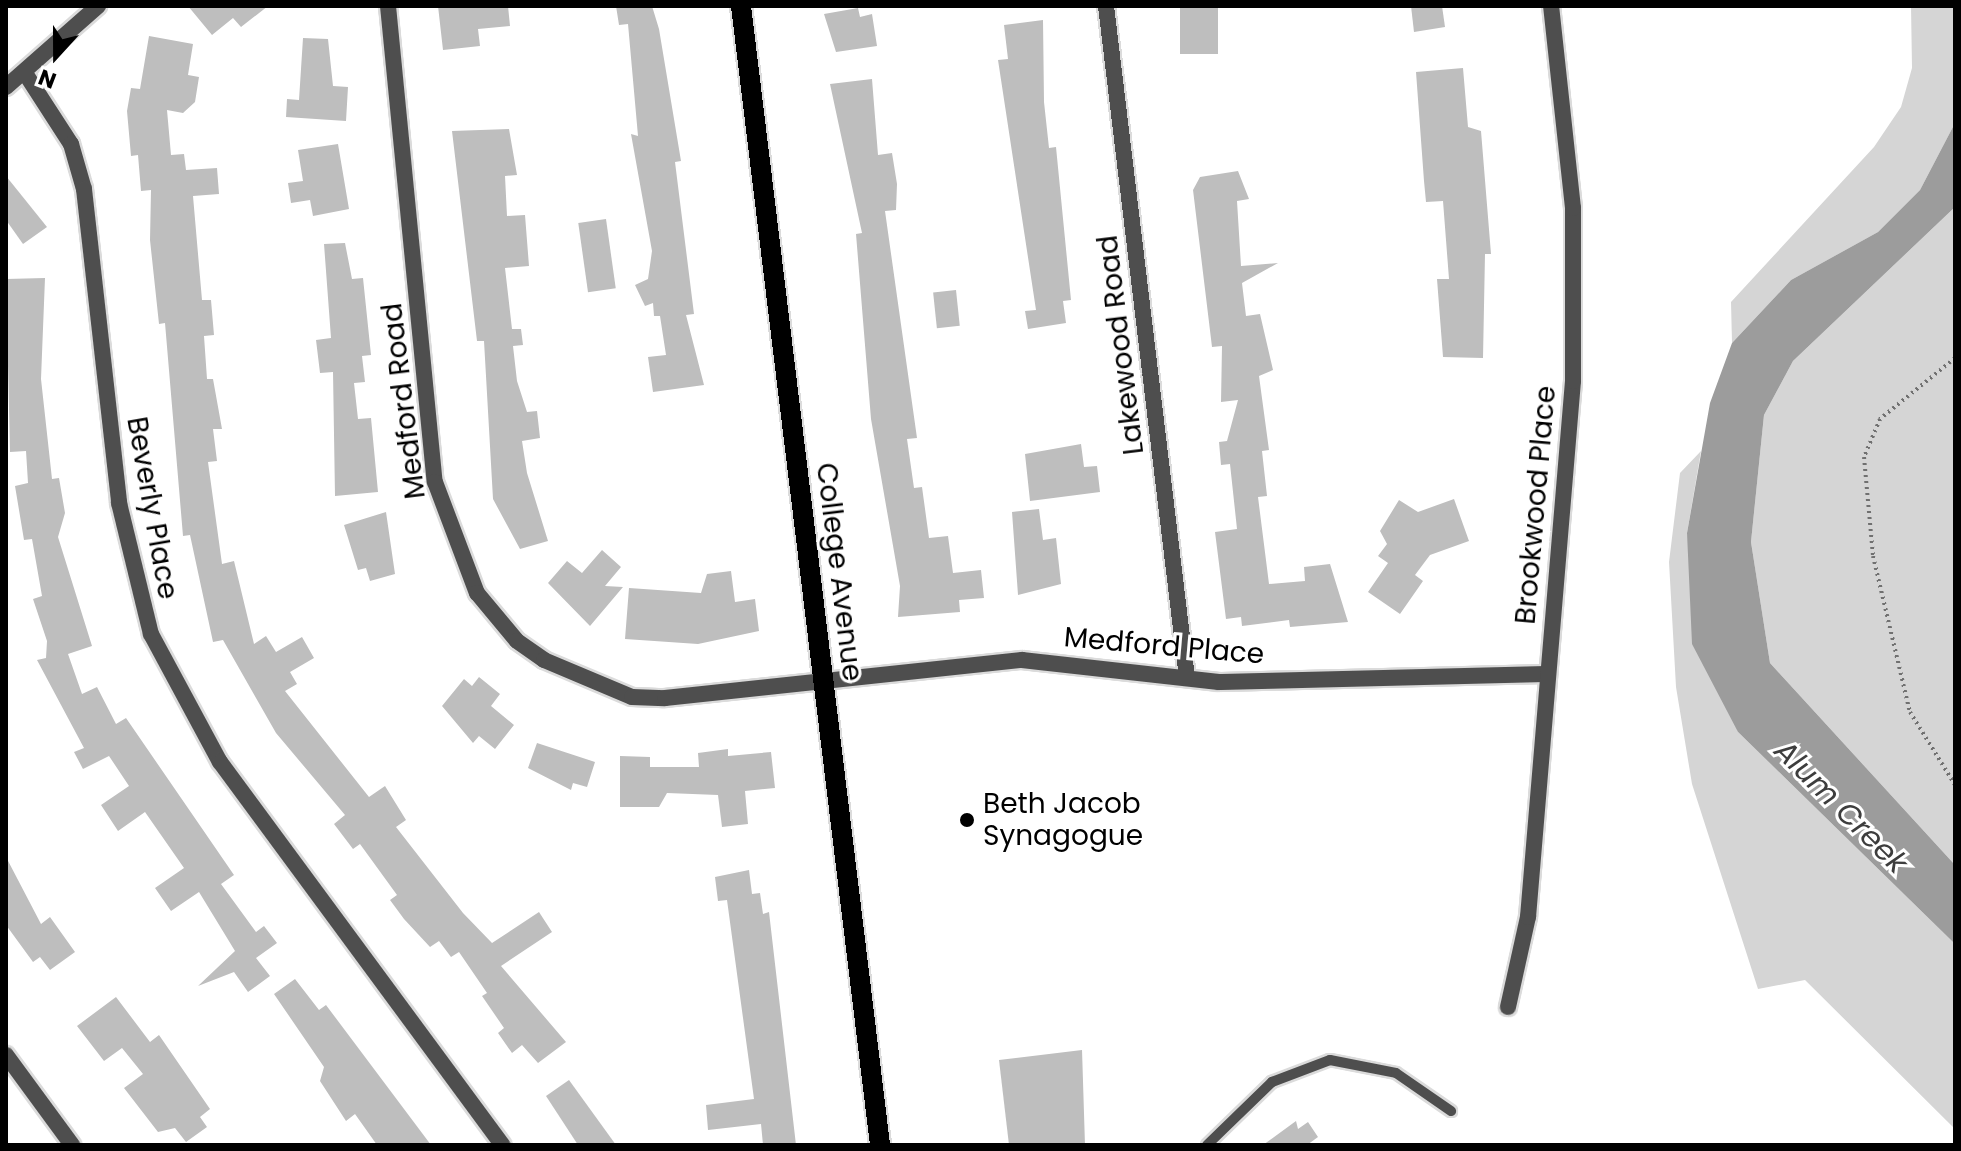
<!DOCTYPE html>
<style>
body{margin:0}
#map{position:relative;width:1961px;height:1151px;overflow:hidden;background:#fff;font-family:Poppins,sans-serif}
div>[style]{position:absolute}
.green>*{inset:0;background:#d5d5d5}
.water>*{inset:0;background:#9c9c9c}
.building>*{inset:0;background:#bebebe;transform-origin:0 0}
.path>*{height:4px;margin-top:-2px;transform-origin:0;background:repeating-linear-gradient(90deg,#707070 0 2px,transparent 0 6px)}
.roads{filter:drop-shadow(2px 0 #dbdbdb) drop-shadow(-2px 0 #dbdbdb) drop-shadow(0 2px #dbdbdb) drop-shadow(0 -2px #dbdbdb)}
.service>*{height:10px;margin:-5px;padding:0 5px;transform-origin:5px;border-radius:5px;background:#4e4e4e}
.minor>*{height:16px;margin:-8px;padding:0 8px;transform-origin:8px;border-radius:8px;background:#4e4e4e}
.primary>*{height:20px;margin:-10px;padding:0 10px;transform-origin:10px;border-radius:10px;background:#000}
.dots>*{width:22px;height:22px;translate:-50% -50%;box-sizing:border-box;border:4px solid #fff;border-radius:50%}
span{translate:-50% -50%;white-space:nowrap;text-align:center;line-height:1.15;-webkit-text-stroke:6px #fff;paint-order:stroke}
.street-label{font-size:28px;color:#000}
.poi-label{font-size:28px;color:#000}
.left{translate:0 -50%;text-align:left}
.water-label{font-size:30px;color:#3d3d3d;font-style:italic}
.frame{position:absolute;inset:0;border:8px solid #000;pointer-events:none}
.north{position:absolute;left:16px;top:16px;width:80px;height:80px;-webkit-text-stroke:6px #fff;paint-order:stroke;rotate:201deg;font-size:22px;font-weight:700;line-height:32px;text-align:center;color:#000}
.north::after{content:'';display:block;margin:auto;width:28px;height:36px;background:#000;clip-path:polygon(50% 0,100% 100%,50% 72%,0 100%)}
</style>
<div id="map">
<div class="green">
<i style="clip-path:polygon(1911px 6px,1955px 6px,1955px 123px,1920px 190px,1878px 232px,1791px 280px,1732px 343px,1731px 302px,1874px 147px,1901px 107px,1912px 68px)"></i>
<i style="clip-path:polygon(1955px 207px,1955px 865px,1770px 663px,1751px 542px,1764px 415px,1793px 361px)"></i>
<i style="clip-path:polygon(1701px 451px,1687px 533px,1738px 732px,1955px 944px,1955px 1129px,1805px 980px,1758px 989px,1692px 784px,1676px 687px,1669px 562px,1680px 473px)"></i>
</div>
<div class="water">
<i style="clip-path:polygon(1955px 123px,1955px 207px,1793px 361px,1764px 415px,1751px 542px,1770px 663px,1955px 865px,1955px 944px,1738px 732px,1692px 644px,1687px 533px,1710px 403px,1732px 343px,1791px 280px,1878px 232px,1920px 190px)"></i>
</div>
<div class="building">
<i style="clip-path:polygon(188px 6px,268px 6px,241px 27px,233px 18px,212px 35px)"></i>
<i style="clip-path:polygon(438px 6px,508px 6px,510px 26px,478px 29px,480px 46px,443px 50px)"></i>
<i style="clip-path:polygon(616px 6px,652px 6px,659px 29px,681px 161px,675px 162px,694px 314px,686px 315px,704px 385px,653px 392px,648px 357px,666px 355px,660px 316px,654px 316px,653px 303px,645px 306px,635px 285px,648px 279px,652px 251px,631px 134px,638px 136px,628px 24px,619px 25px)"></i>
<i style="left:1180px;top:6px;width:38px;height:48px"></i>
<i style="clip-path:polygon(1411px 6px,1442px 6px,1445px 27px,1414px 32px)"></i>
<i style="clip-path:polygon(858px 8px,860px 17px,872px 14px,877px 46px,836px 52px,824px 14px)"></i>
<i style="clip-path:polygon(1043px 20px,1044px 102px,1049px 148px,1056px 147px,1071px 300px,1063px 301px,1066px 323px,1028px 329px,1025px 311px,1036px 310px,998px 60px,1008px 59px,1004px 25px)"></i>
<i style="clip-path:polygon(149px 36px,193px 44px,188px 75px,199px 77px,195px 102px,183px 113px,167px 110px,171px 155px,184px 154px,186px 170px,217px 168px,219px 194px,193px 196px,202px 300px,211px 300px,214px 335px,204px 336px,207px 379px,213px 379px,222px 429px,213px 429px,217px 461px,208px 462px,222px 564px,234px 561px,254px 644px,266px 636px,276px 652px,302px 637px,314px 658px,290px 672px,297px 684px,285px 691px,369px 797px,385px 786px,406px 820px,396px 827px,463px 913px,492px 943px,539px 912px,552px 932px,501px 966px,566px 1042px,538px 1063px,522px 1045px,512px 1053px,498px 1033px,504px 1028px,482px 996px,487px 993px,459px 952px,451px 957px,439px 941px,430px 947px,404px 919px,390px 900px,397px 895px,360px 844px,353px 849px,334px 824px,345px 815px,276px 733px,223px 640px,213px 642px,190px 535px,183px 536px,165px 323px,159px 324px,150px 240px,151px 190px,141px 191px,138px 155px,131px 156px,127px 111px,131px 88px,140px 89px)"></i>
<i style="clip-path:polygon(303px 38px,328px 39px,333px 86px,348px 87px,346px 121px,286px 117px,287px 99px,299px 100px)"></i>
<i style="clip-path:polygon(1463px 68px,1468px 127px,1481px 131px,1491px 254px,1485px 254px,1483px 358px,1443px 357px,1437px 279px,1449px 279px,1443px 201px,1426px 202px,1424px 181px,1416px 72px)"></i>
<i style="clip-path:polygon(872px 79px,878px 155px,892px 153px,897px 184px,896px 210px,885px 211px,917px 438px,907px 439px,914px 488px,922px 487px,929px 538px,948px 536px,953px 573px,981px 570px,984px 598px,959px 600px,960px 612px,898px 617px,900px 586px,871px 419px,856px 234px,862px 233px,830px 84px)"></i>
<i style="clip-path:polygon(509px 129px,517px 175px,505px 176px,507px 216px,525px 215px,529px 266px,505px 268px,512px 329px,521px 329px,523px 345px,513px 346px,517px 381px,527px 412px,537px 411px,540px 438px,522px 441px,527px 473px,548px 541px,520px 549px,493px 499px,484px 341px,477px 341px,452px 131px)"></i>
<i style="clip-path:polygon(338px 144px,349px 209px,313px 216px,310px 200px,291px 203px,288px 183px,303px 181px,298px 150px)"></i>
<i style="clip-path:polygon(1238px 171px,1249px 199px,1237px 201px,1241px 266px,1278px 263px,1242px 283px,1246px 316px,1260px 314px,1273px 370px,1259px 376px,1269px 450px,1262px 451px,1267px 496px,1258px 497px,1269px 584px,1305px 581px,1304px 567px,1330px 564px,1348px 622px,1290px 627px,1289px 620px,1242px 626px,1241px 617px,1226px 619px,1215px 532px,1237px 529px,1230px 464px,1221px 465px,1219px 442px,1227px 441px,1238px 400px,1221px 402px,1222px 346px,1212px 347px,1193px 190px,1200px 177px)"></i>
<i style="clip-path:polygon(6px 176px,47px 227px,23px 244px,6px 220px)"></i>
<i style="left:606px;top:219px;width:70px;height:28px;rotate:82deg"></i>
<i style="clip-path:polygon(345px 243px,352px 279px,363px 278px,371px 355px,362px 356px,365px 382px,354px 383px,358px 419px,371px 418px,378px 492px,335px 496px,333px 372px,320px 373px,316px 340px,331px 338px,324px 244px)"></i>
<i style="clip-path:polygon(45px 278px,41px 379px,52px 479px,59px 478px,65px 513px,58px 537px,92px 646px,68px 654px,82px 694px,97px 687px,116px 724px,126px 718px,234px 875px,221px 884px,256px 932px,264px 926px,277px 943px,256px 958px,270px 976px,248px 992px,234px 972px,198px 986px,235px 951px,199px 892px,171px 911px,155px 888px,184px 868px,145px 812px,118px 831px,101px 805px,129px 786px,109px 756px,83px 769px,74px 752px,84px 748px,37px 660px,46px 658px,47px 641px,33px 599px,42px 596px,32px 539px,24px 540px,15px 486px,28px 483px,26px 451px,10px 452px,6px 279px)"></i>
<i style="left:956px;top:290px;width:36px;height:23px;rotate:84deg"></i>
<i style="clip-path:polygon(1081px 444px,1084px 467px,1097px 466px,1100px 492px,1030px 501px,1025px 454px)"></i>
<i style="clip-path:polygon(1454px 499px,1469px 541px,1430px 555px,1415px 575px,1423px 581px,1400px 614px,1368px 592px,1388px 563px,1378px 556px,1387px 544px,1380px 531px,1399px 500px,1418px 512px)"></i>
<i style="clip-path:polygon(1039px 509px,1043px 540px,1056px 538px,1061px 584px,1018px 595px,1012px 512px)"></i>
<i style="clip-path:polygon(386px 512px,395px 574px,370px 581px,366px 568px,358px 570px,344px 525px)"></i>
<i style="clip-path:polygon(602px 550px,621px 567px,605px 586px,623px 587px,590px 626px,548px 583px,567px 561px,582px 573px)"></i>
<i style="clip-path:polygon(731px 571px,735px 602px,755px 599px,759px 631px,698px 644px,625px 639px,629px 588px,701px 593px,707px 574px)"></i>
<i style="clip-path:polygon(479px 677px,500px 694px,491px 706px,514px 725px,495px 749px,479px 736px,473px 743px,442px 706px,464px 679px,472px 686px)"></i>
<i style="clip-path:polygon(537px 743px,595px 762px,587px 787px,573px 783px,571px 790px,528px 768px)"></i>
<i style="clip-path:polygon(728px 749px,728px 756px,771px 752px,775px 788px,745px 791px,748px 824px,722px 827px,718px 795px,667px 793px,659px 807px,620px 807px,620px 756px,650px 757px,650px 767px,699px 767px,698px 753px)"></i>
<i style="clip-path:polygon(6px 857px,41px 924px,50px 917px,75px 952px,50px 970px,40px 957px,33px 962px,6px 925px)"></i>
<i style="clip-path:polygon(749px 870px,752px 894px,760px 893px,763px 914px,769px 912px,796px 1145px,763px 1145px,761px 1124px,708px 1130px,706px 1105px,754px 1099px,727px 900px,718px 901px,715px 877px)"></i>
<i style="clip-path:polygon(295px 979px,319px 1010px,326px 1005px,431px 1145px,377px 1145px,355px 1114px,346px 1121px,320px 1081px,324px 1067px,274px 994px)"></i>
<i style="clip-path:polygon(116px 997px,150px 1042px,159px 1035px,210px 1109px,200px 1117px,207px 1127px,186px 1142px,175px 1128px,158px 1132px,124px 1088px,143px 1074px,122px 1048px,104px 1061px,77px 1026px)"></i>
<i style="clip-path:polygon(1082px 1050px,1085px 1145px,1009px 1145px,999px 1060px)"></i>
<i style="clip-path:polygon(569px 1080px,616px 1145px,578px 1145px,546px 1096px)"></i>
<i style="clip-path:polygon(1296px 1121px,1298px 1129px,1308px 1122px,1318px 1137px,1307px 1145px,1263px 1145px)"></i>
</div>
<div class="path">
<i style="left:1955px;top:358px;width:97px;rotate:140.9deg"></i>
<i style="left:1880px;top:419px;width:41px;rotate:112.8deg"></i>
<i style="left:1864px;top:457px;width:99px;rotate:84.8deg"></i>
<i style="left:1873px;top:556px;width:160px;rotate:76.7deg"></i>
<i style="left:1910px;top:712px;width:86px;rotate:58.3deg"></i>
</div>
<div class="roads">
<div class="service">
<i style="left:1207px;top:1145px;width:91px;rotate:-44.1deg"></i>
<i style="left:1272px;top:1082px;width:62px;rotate:-20.8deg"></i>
<i style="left:1330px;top:1060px;width:67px;rotate:11.1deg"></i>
<i style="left:1396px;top:1073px;width:67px;rotate:34.6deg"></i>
</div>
<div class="minor">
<i style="left:388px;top:6px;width:478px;rotate:84.4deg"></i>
<i style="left:435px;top:482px;width:119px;rotate:69.3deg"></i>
<i style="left:477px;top:593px;width:62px;rotate:50.2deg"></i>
<i style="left:517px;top:641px;width:33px;rotate:35deg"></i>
<i style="left:544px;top:660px;width:95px;rotate:22.8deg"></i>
<i style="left:632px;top:697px;width:33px;rotate:2deg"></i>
<i style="left:665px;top:698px;width:359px;rotate:-6.1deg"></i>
<i style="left:1022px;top:660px;width:198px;rotate:6.4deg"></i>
<i style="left:1219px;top:682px;width:329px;rotate:-1.4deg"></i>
<i style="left:1106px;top:6px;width:677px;rotate:83.13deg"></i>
<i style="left:25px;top:73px;width:85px;rotate:57.1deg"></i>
<i style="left:71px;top:144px;width:47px;rotate:73.9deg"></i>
<i style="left:84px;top:189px;width:316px;rotate:83.6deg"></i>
<i style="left:119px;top:503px;width:135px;rotate:76.3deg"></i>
<i style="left:151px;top:634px;width:145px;rotate:61.7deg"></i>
<i style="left:220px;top:762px;width:476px;rotate:53.6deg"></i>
<i style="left:6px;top:87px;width:123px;rotate:-41.4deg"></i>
<i style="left:1508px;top:1007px;width:92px;rotate:-77.5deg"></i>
<i style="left:1528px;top:917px;width:538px;rotate:-85.2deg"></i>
<i style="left:1573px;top:381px;width:173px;rotate:-90deg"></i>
<i style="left:1573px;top:208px;width:203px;rotate:-96.2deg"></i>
<i style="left:6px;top:1055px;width:112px;rotate:53.7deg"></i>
</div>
<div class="primary">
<i style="left:741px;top:6px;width:1147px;rotate:83.04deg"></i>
</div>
</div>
<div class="dots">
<i style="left:967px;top:820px;background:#000"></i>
</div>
<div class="street-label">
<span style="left:1121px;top:345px;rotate:-97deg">Lakewood Road</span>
<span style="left:404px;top:401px;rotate:-97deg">Medford Road</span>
<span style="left:1536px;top:505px;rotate:-85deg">Brookwood Place</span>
<span style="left:152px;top:508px;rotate:80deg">Beverly Place</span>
<span style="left:839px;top:572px;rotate:83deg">College Avenue</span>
<span style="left:1164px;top:646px;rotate:5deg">Medford Place</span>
</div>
<div class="poi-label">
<span class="left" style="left:983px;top:820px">Beth Jacob<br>Synagogue</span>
</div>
<div class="water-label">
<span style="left:1841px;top:807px;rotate:45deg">Alum Creek</span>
</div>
<div class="frame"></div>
<div class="north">N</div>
</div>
